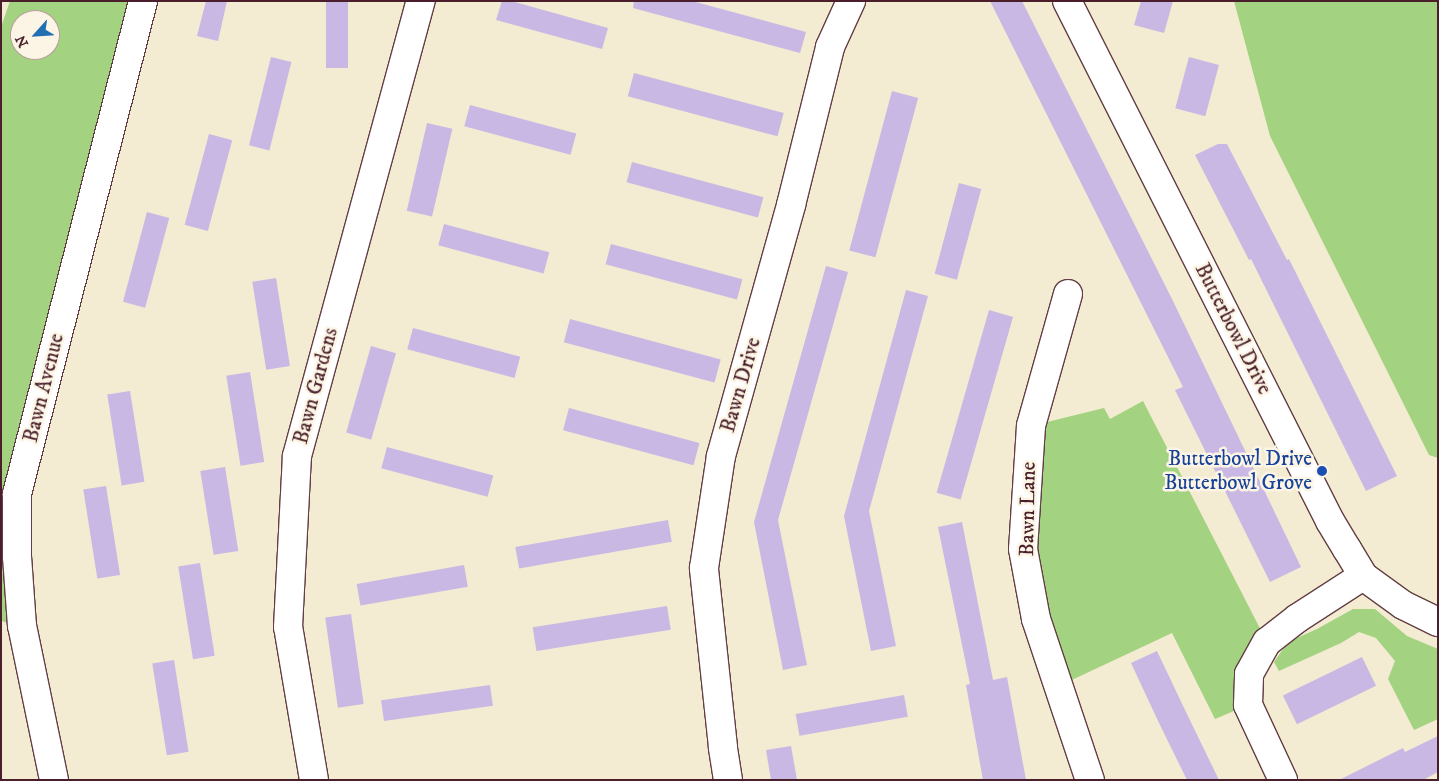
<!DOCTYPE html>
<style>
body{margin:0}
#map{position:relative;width:1439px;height:781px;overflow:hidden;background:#f3ebd2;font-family:"IM FELL DW Pica",serif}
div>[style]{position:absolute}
.green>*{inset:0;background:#a3d280}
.building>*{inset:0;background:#c9b8e4;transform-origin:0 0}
.roads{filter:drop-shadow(1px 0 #633e44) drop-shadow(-1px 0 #633e44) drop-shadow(0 1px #633e44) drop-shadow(0 -1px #633e44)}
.minor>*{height:28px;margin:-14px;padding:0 14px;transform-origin:14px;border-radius:14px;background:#fff}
.dots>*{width:14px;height:14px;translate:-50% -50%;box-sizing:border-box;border:2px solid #fcf5e5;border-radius:50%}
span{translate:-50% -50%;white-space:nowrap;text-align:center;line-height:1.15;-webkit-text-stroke:5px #fcf5e5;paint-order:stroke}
.street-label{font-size:21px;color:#4a1f2b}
.transit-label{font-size:21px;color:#164399}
.right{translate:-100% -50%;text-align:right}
.frame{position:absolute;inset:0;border:2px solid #4a1f2b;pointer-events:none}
.north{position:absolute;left:10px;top:10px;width:50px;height:50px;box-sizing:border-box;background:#fcf5e5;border:1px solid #b59f9b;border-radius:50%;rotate:244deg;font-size:14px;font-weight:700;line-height:20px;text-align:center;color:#4a1f2b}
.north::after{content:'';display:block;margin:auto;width:18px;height:22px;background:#1f6fb2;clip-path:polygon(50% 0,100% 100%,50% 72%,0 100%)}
</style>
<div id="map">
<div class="green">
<i style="clip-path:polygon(evenodd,10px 1px,143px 1px,17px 494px,22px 626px,1px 621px,1px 27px,10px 1px,20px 20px,50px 20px,50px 50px,20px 50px,20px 20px)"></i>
<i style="clip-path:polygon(1234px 1px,1438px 1px,1438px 458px,1429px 455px,1270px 136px)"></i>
<i style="clip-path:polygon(1143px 401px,1267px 642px,1248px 705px,1215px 719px,1172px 633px,1059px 686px,1036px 619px,1031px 426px,1104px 408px,1110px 419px)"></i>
<i style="clip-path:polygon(1353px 609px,1375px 609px,1407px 636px,1438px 649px,1438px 719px,1414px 730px,1388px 679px,1395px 661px,1376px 638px,1359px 632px,1341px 643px,1279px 671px,1274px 662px,1288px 642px,1317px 629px)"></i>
</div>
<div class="building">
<i style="clip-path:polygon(206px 1px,227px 1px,218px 41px,197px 36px)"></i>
<i style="left:326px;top:1px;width:22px;height:67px"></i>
<i style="clip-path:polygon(502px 1px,511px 1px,608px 28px,602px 49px,496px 20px)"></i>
<i style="clip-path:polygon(634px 1px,692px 1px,806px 32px,800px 53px,633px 8px)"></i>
<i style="clip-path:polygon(990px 1px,1022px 1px,1173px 301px,1301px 567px,1270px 582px,1175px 390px,1183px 387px)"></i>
<i style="clip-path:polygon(1141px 1px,1173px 1px,1164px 33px,1134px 25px)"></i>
<i style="left:271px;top:57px;width:21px;height:91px;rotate:14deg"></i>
<i style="left:1189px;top:57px;width:31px;height:53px;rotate:15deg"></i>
<i style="left:634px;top:73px;width:155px;height:24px;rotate:15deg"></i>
<i style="left:892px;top:91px;width:27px;height:165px;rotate:15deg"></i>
<i style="left:470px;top:105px;width:110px;height:22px;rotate:15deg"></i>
<i style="left:427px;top:123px;width:26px;height:90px;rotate:13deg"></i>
<i style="left:209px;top:134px;width:24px;height:94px;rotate:15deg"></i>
<i style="clip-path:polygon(1218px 144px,1227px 144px,1287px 260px,1289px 259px,1397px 476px,1366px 491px,1251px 259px,1249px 260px,1195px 155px)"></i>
<i style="left:632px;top:162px;width:136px;height:21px;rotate:15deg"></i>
<i style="left:959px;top:183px;width:23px;height:94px;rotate:15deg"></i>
<i style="left:147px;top:212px;width:23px;height:93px;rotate:15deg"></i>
<i style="left:444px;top:224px;width:109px;height:22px;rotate:15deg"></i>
<i style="left:611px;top:244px;width:136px;height:21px;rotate:15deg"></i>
<i style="clip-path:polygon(826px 266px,848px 272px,778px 520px,807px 665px,783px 670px,754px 522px)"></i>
<i style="left:276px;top:278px;width:89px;height:24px;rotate:81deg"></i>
<i style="clip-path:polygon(906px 290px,928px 296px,869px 511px,896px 646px,871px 651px,844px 516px)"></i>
<i style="left:989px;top:310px;width:25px;height:190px;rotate:16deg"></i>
<i style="left:570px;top:319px;width:156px;height:24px;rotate:15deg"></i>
<i style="left:413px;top:328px;width:111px;height:22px;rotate:15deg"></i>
<i style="left:371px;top:346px;width:26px;height:90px;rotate:16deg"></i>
<i style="left:250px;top:372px;width:91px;height:24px;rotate:81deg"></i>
<i style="left:130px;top:391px;width:92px;height:23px;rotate:81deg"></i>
<i style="left:569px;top:408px;width:135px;height:23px;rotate:15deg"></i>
<i style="left:387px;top:447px;width:110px;height:22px;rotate:15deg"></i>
<i style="left:225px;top:467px;width:85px;height:25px;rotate:81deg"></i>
<i style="left:106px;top:486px;width:90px;height:23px;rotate:81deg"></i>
<i style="left:668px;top:520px;width:22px;height:155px;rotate:80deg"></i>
<i style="clip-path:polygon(962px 522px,993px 680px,1007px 677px,1026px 780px,983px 780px,966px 685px,970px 684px,938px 527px)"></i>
<i style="left:200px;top:563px;width:94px;height:22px;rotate:81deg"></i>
<i style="left:464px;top:565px;width:22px;height:109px;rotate:80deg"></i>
<i style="left:667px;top:606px;width:24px;height:136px;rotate:81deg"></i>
<i style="left:351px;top:614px;width:91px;height:26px;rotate:82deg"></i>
<i style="clip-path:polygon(1157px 651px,1185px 710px,1219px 780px,1187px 780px,1159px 723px,1131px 663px)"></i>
<i style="left:1362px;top:657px;width:32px;height:88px;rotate:64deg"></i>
<i style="left:174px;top:660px;width:93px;height:22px;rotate:81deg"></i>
<i style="left:490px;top:685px;width:21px;height:110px;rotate:82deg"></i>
<i style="left:904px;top:695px;width:22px;height:110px;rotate:80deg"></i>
<i style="clip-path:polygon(1438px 736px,1438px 772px,1423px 780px,1339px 780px,1403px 748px,1405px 752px)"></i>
<i style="clip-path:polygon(791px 746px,797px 780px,771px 780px,766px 750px)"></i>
</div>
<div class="roads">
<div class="minor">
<i style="left:1067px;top:1px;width:583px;rotate:63.17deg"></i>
<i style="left:1330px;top:521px;width:33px;rotate:59deg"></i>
<i style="left:1347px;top:549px;width:31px;rotate:59deg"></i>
<i style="left:1363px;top:576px;width:49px;rotate:35.9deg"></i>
<i style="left:1403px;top:605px;width:39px;rotate:26deg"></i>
<i style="left:1068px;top:294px;width:137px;rotate:105.7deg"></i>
<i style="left:1031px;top:426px;width:123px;rotate:93.7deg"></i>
<i style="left:1023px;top:549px;width:71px;rotate:79.5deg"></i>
<i style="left:1036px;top:619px;width:170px;rotate:71.5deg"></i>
<i style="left:54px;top:780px;width:157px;rotate:-101.7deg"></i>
<i style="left:22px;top:626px;width:69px;rotate:-94.1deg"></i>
<i style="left:17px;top:557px;width:63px;rotate:-90deg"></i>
<i style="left:17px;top:494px;width:509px;rotate:-75.66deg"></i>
<i style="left:314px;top:780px;width:155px;rotate:-99.6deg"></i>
<i style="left:288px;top:627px;width:171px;rotate:-87deg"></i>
<i style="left:297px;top:456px;width:472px;rotate:-74.8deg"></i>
<i style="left:728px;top:780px;width:33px;rotate:-99deg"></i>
<i style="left:723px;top:747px;width:180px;rotate:-96.1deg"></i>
<i style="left:704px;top:568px;width:113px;rotate:-81.4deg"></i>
<i style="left:721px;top:456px;width:261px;rotate:-74.4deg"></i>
<i style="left:791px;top:205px;width:163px;rotate:-76.1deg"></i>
<i style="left:830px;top:47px;width:51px;rotate:-65.5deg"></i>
<i style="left:1283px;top:780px;width:83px;rotate:-115deg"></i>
<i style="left:1248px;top:705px;width:31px;rotate:-88deg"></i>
<i style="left:1249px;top:674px;width:37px;rotate:-61deg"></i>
<i style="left:1267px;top:642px;width:39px;rotate:-38deg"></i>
<i style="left:1298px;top:618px;width:77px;rotate:-32.9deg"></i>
</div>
</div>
<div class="dots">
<i style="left:1322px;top:471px;background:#1a4fb4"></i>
</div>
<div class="street-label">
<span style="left:1233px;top:329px;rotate:63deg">Butterbowl Drive</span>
<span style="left:741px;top:385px;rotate:-74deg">Bawn Drive</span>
<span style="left:316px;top:386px;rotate:-75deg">Bawn Gardens</span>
<span style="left:44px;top:388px;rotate:-76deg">Bawn Avenue</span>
<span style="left:1028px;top:509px;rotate:-89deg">Bawn Lane</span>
</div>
<div class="transit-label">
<span class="right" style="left:1312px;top:471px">Butterbowl Drive<br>Butterbowl Grove</span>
</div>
<div class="frame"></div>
<div class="north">N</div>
</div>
